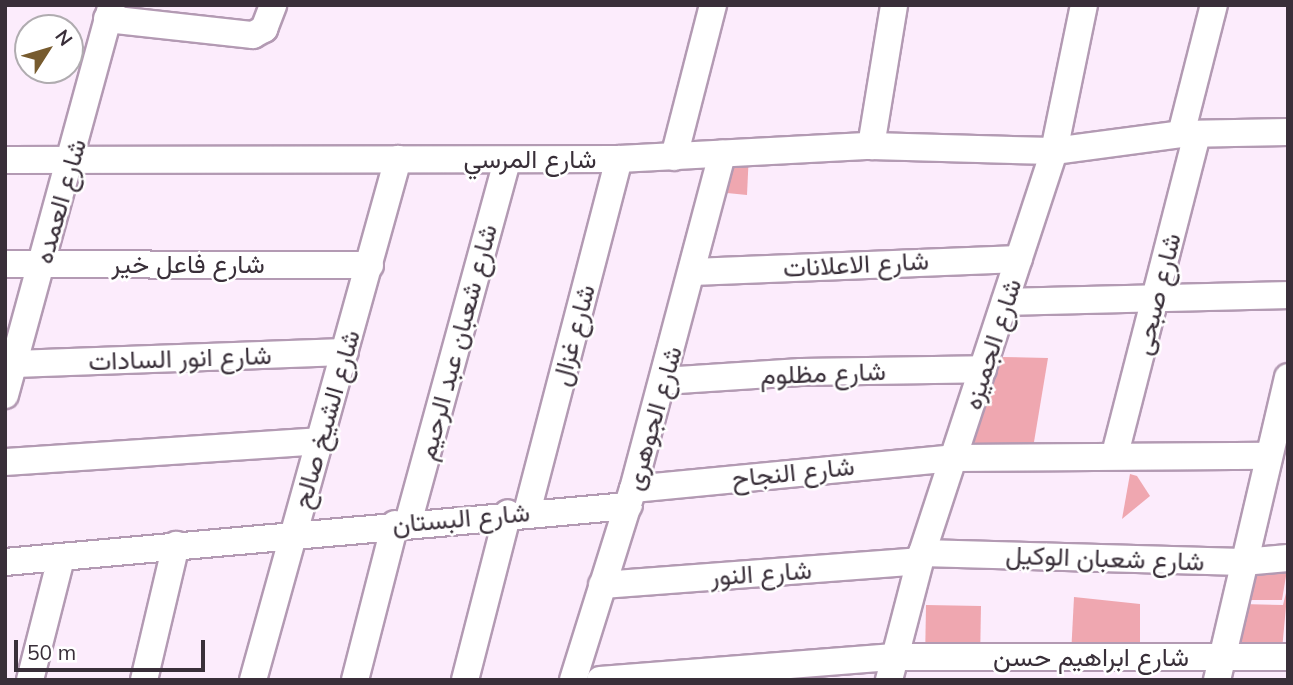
<!DOCTYPE html>
<meta charset="utf-8">
<style>
body{margin:0}
#map{position:relative;width:1293px;height:685px;overflow:hidden;background:#fcecfc;font-family:Mulish,Vazirmatn,sans-serif}
div>[style]{position:absolute}
.green>*{inset:0;background:#efa7b0;transform-origin:0 0}
.roads{filter:drop-shadow(2px 0 #b39ab3) drop-shadow(-2px 0 #b39ab3) drop-shadow(0 2px #b39ab3) drop-shadow(0 -2px #b39ab3)}
.minor>*{height:26px;margin:-13px;padding:0 13px;transform-origin:13px;border-radius:13px;background:#fff}
span{translate:-50% -50%;white-space:nowrap;text-align:center;line-height:1.15;-webkit-text-stroke:5px #fff;paint-order:stroke}
.street-label{font-size:26px;color:#392f39}
.frame{position:absolute;inset:0;border:7px solid #392f39;pointer-events:none}
.north{position:absolute;left:14px;top:14px;width:70px;height:70px;box-sizing:border-box;background:#fff;border:2px solid #b0acb0;border-radius:50%;rotate:53deg;font-size:19px;font-weight:700;line-height:28px;text-align:center;color:#392f39}
.north::after{content:'';display:block;margin:auto;width:24px;height:32px;background:#775b2e;clip-path:polygon(50% 0,100% 100%,50% 72%,0 100%)}
.scale{position:absolute;left:14px;top:640px;width:191px;height:32px;box-sizing:border-box;border:4px solid #392f39;border-top:0;padding-left:9px;font-size:21px;line-height:24px;white-space:nowrap;color:#392f39;-webkit-text-stroke:5px #fff;paint-order:stroke}
</style>
<div id="map">
<div class="green">
<i style="clip-path:polygon(749px 152px,747px 195px,707px 191px,712px 153px)"></i>
<i style="clip-path:polygon(1001px 357px,1048px 358px,1033px 448px,965px 442px,990px 363px)"></i>
<i style="clip-path:polygon(1130px 474px,1137px 476px,1150px 496px,1122px 519px)"></i>
<i style="clip-path:polygon(1288px 564px,1282px 600px,1239px 600px,1247px 567px)"></i>
<i style="clip-path:polygon(1288px 585px,1282px 650px,1229px 650px,1241px 604px,1283px 605px)"></i>
<i style="clip-path:polygon(1074px 597px,1140px 604px,1140px 651px,1071px 655px)"></i>
<i style="left:926px;top:605px;width:55px;height:48px;rotate:1deg"></i>
</div>
<div class="roads">
<div class="minor">
<i style="left:107px;top:19px;width:147px;rotate:6.3deg"></i>
<i style="left:253px;top:35px;width:13px;rotate:-29deg"></i>
<i style="left:264px;top:29px;width:26px;rotate:-69deg"></i>
<i style="left:1181px;top:134px;width:133px;rotate:-75.7deg"></i>
<i style="left:871px;top:146px;width:143px;rotate:-80.7deg"></i>
<i style="left:674px;top:157px;width:157px;rotate:-75.6deg"></i>
<i style="left:5px;top:160px;width:614px;rotate:-0.09deg"></i>
<i style="left:619px;top:159px;width:252px;rotate:-3deg"></i>
<i style="left:871px;top:146px;width:183px;rotate:1.6deg"></i>
<i style="left:1054px;top:151px;width:128px;rotate:-7.6deg"></i>
<i style="left:1181px;top:134px;width:107px;rotate:-1.1deg"></i>
<i style="left:5px;top:264px;width:365px;rotate:0.2deg"></i>
<i style="left:693px;top:272px;width:326px;rotate:-2.3deg"></i>
<i style="left:1005px;top:302px;width:283px;rotate:-1.4deg"></i>
<i style="left:14px;top:364px;width:331px;rotate:-2.1deg"></i>
<i style="left:663px;top:381px;width:138px;rotate:-3.7deg"></i>
<i style="left:801px;top:372px;width:182px;rotate:-0.9deg"></i>
<i style="left:5px;top:395px;width:404px;rotate:-74.7deg"></i>
<i style="left:1115px;top:454px;width:330px;rotate:-75.6deg"></i>
<i style="left:5px;top:462px;width:316px;rotate:-3.8deg"></i>
<i style="left:633px;top:489px;width:322px;rotate:-5.5deg"></i>
<i style="left:954px;top:458px;width:315px;rotate:-0.4deg"></i>
<i style="left:527px;top:512px;width:365px;rotate:-75.4deg"></i>
<i style="left:408px;top:523px;width:376px;rotate:-74.7deg"></i>
<i style="left:922px;top:553px;width:321px;rotate:1.6deg"></i>
<i style="left:1243px;top:562px;width:45px;rotate:-5.1deg"></i>
<i style="left:5px;top:562px;width:626px;rotate:-5.14deg"></i>
<i style="left:602px;top:585px;width:318px;rotate:-4.3deg"></i>
<i style="left:30px;top:680px;width:126px;rotate:-75.7deg"></i>
<i style="left:144px;top:680px;width:139px;rotate:-76.7deg"></i>
<i style="left:253px;top:680px;width:541px;rotate:-74.45deg"></i>
<i style="left:355px;top:680px;width:161px;rotate:-75.6deg"></i>
<i style="left:465px;top:680px;width:172px;rotate:-75.6deg"></i>
<i style="left:573px;top:680px;width:200px;rotate:-72.6deg"></i>
<i style="left:633px;top:489px;width:347px;rotate:-75.1deg"></i>
<i style="left:600px;top:680px;width:295px;rotate:-4.5deg"></i>
<i style="left:894px;top:657px;width:394px"></i>
<i style="left:889px;top:680px;width:131px;rotate:-75.4deg"></i>
<i style="left:922px;top:553px;width:423px;rotate:-71.8deg"></i>
<i style="left:1054px;top:151px;width:149px;rotate:-78.4deg"></i>
<i style="left:1217px;top:680px;width:311px;rotate:-76.8deg"></i>
</div>
</div>
<div class="street-label">
<span style="left:530px;top:159px">شارع المرسي</span>
<span style="left:60px;top:201px;rotate:-74deg">شارع العمده</span>
<span style="left:188px;top:264px">شارع فاعل خير</span>
<span style="left:856px;top:264px;rotate:-3deg">شارع الاعلانات</span>
<span style="left:1157px;top:294px;rotate:-76deg">شارع صبحى</span>
<span style="left:573px;top:335px;rotate:-75deg">شارع غزال</span>
<span style="left:457px;top:342px;rotate:-75deg">شارع شعبان عبد الرحيم</span>
<span style="left:992px;top:344px;rotate:-72deg">شارع الجميزه</span>
<span style="left:180px;top:358px;rotate:-2deg">شارع انور السادات</span>
<span style="left:823px;top:373px;rotate:-2deg">شارع مظلوم</span>
<span style="left:653px;top:418px;rotate:-74deg">شارع الجوهرى</span>
<span style="left:326px;top:419px;rotate:-74deg">شارع الشيخ صالح</span>
<span style="left:793px;top:472px;rotate:-6deg">شارع النجاح</span>
<span style="left:461px;top:518px;rotate:-5deg">شارع البستان</span>
<span style="left:1105px;top:558px;rotate:2deg">شارع شعبان الوكيل</span>
<span style="left:761px;top:573px;rotate:-4deg">شارع النور</span>
<span style="left:1091px;top:657px">شارع ابراهيم حسن</span>
</div>
<div class="frame"></div>
<div class="north">N</div>
<div class="scale">50 m</div>
</div>
